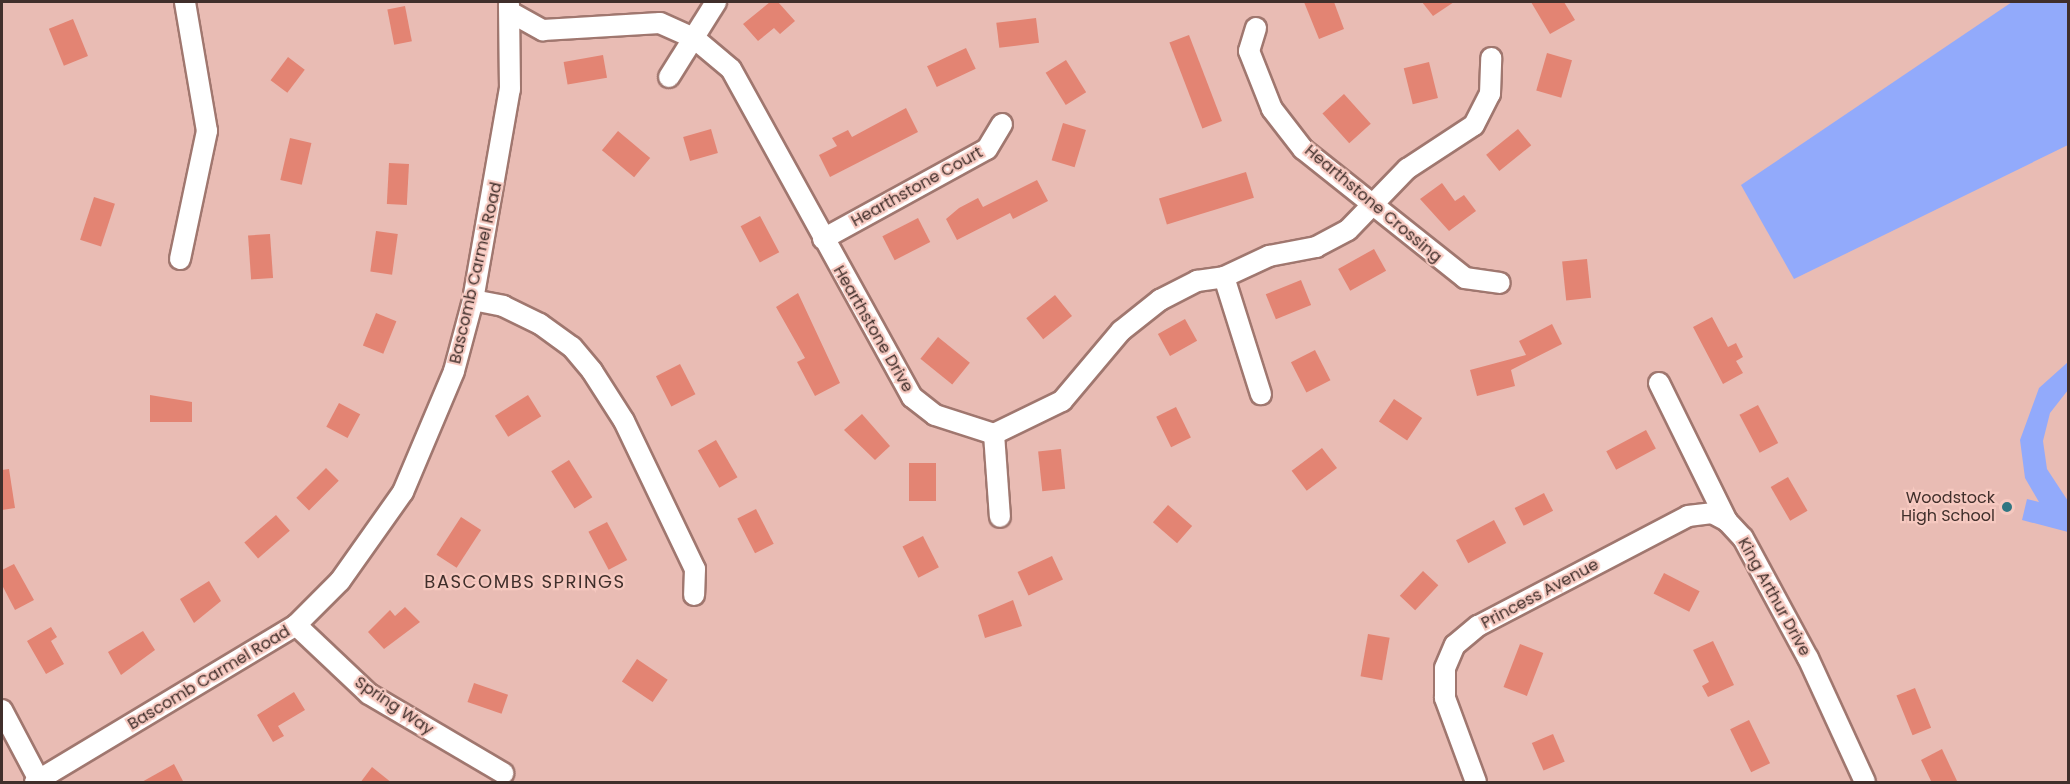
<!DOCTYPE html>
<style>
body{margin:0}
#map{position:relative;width:2070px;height:784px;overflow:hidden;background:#e9bcb4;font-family:Poppins,sans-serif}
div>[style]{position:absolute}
.green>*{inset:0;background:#92aafb}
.building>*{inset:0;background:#e38473;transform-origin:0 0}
.roads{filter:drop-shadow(2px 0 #a0776f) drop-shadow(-2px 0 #a0776f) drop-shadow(0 2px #a0776f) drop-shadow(0 -2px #a0776f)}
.minor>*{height:20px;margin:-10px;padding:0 10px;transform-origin:10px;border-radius:10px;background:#fff}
.dots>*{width:16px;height:16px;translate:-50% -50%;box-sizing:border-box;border:3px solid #f6c9c0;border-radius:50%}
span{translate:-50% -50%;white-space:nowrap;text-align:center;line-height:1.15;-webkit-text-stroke:4.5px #f6c9c0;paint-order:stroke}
.street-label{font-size:16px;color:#402f2b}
.poi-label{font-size:16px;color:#402f2b}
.right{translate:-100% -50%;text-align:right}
.neighbourhood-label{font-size:18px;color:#402f2b;letter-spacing:1.5px}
.frame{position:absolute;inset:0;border:3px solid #402f2b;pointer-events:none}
</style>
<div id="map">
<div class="green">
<i style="clip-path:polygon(2012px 2px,2068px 2px,2068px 145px,1794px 279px,1741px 185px)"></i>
<i style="clip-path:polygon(2068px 362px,2068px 390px,2050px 413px,2043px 441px,2047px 469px,2068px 501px,2068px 532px,2022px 520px,2027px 499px,2039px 502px,2025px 478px,2020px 440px,2039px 388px)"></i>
</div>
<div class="building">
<i style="clip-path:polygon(770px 2px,778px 2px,795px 21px,780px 34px,774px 28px,758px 41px,743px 24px)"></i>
<i style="clip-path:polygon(1304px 2px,1334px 2px,1344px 29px,1319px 39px)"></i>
<i style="clip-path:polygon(1422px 2px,1454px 2px,1433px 16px)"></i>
<i style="clip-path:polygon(1531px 2px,1564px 2px,1575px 20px,1550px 34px)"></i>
<i style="left:405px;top:6px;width:36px;height:18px;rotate:79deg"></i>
<i style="left:1036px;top:18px;width:25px;height:40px;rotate:83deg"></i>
<i style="left:73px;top:19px;width:40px;height:26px;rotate:68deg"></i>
<i style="left:1189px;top:35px;width:92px;height:21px;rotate:69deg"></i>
<i style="left:966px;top:48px;width:23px;height:43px;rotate:65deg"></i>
<i style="left:1547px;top:53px;width:26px;height:39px;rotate:16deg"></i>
<i style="left:603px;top:55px;width:23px;height:40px;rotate:80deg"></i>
<i style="left:288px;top:57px;width:21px;height:29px;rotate:37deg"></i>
<i style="left:1066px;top:60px;width:38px;height:24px;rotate:58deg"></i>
<i style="left:1429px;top:62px;width:37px;height:26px;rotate:76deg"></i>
<i style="left:1344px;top:94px;width:40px;height:29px;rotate:48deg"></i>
<i style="clip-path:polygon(906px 108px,918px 132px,830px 177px,819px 155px,837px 146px,832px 138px,848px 130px,852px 137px)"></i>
<i style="left:1063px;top:123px;width:24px;height:39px;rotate:17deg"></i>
<i style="left:711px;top:129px;width:25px;height:29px;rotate:74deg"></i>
<i style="left:1518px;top:129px;width:21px;height:41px;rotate:51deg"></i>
<i style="left:618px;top:131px;width:42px;height:25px;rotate:40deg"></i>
<i style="left:290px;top:138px;width:22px;height:43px;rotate:13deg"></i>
<i style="left:389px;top:163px;width:20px;height:41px;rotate:3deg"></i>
<i style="left:1246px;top:172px;width:27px;height:91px;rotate:73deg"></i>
<i style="clip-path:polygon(1037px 180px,1048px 201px,1013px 219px,1010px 213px,957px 240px,946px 219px,959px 208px,978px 198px,983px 207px)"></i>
<i style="clip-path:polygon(1442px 183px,1455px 201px,1464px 195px,1476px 211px,1449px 231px,1420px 199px)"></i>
<i style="left:94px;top:197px;width:22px;height:45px;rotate:18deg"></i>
<i style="left:760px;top:216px;width:41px;height:22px;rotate:62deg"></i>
<i style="left:918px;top:218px;width:27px;height:40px;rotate:63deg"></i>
<i style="left:376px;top:231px;width:22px;height:41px;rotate:8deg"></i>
<i style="left:270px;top:234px;width:44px;height:22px;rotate:86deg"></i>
<i style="left:1374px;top:249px;width:25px;height:41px;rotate:61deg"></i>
<i style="left:1587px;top:259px;width:39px;height:25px;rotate:84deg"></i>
<i style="left:1301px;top:280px;width:27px;height:38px;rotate:68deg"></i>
<i style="clip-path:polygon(798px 293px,840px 383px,815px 396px,797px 362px,805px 358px,776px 307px)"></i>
<i style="left:1055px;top:295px;width:27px;height:37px;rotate:51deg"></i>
<i style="left:376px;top:313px;width:22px;height:35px;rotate:22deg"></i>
<i style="clip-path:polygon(1712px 317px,1728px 347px,1736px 343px,1743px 357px,1736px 361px,1743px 373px,1723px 384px,1693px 327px)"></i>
<i style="left:1185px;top:319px;width:25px;height:31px;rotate:61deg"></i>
<i style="clip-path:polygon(1552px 324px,1562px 344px,1511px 370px,1515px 386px,1477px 396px,1470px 370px,1526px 355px,1519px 341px)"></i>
<i style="left:938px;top:337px;width:41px;height:28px;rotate:39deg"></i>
<i style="left:1315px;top:350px;width:34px;height:27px;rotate:63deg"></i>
<i style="left:680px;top:364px;width:34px;height:27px;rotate:63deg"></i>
<i style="clip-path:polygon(150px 395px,192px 402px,192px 422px,150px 422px)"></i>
<i style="left:528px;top:395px;width:25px;height:39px;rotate:58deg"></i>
<i style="left:1394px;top:399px;width:34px;height:27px;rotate:34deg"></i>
<i style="left:339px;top:403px;width:24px;height:27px;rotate:28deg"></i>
<i style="left:1758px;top:405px;width:43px;height:21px;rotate:62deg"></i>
<i style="left:1176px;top:407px;width:34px;height:22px;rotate:64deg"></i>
<i style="clip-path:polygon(862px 414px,890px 446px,875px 460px,844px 430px)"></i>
<i style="left:1646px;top:430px;width:21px;height:45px;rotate:62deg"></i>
<i style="left:716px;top:440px;width:43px;height:21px;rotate:60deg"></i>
<i style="left:1322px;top:448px;width:25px;height:38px;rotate:53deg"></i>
<i style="left:1061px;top:449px;width:40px;height:23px;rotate:84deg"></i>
<i style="left:569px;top:460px;width:44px;height:21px;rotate:58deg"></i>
<i style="left:909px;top:463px;width:27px;height:38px"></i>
<i style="left:326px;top:468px;width:18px;height:42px;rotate:45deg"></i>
<i style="clip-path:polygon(9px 469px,15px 508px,2px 510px,2px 470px)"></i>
<i style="left:1788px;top:477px;width:39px;height:20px;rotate:60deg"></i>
<i style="left:1544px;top:493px;width:20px;height:33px;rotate:63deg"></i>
<i style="left:1168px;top:505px;width:32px;height:23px;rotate:41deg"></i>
<i style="left:756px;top:509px;width:39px;height:21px;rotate:63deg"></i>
<i style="left:276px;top:515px;width:21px;height:42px;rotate:49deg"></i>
<i style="left:461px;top:517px;width:24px;height:45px;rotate:33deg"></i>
<i style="left:1494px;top:520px;width:26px;height:43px;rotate:62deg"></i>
<i style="left:607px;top:522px;width:43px;height:21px;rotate:62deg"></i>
<i style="left:923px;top:536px;width:35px;height:23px;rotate:63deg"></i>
<i style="left:1052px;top:556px;width:26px;height:38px;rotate:65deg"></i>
<i style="clip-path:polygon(14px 564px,34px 600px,15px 610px,2px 585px,2px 570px)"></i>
<i style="left:1423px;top:571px;width:21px;height:34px;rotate:43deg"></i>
<i style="left:1664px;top:573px;width:40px;height:23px;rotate:27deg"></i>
<i style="clip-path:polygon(209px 581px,221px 601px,194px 623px,180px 599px)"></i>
<i style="clip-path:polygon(1013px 600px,1022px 626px,985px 638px,978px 615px)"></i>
<i style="clip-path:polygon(405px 607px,420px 622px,384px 649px,368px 632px,390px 610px,395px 616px)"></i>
<i style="clip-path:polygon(51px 627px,57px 637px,51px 641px,64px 664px,46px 674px,27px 641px)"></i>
<i style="clip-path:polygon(143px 631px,155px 650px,121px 675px,108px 652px)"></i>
<i style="left:1368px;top:634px;width:22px;height:43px;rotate:10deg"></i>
<i style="clip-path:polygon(1713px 641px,1734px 685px,1708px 697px,1702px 686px,1709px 682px,1693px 650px)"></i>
<i style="left:1520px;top:644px;width:25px;height:46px;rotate:21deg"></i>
<i style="left:637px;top:659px;width:37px;height:27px;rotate:34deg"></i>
<i style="left:474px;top:683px;width:36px;height:20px;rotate:19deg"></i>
<i style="left:1915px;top:688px;width:43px;height:20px;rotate:68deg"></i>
<i style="clip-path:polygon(294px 692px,305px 710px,278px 726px,284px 736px,273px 742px,257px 715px)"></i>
<i style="left:1749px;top:720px;width:48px;height:21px;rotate:64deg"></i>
<i style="left:1553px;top:734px;width:30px;height:23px;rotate:67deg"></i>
<i style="clip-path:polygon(1942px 749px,1958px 783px,1932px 783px,1921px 760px)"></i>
<i style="clip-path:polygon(174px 764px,184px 783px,140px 783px)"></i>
<i style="clip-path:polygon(372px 767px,392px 783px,360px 783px)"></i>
</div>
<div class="roads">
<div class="minor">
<i style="left:510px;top:12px;width:38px;rotate:29deg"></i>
<i style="left:543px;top:30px;width:117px;rotate:-3.4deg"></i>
<i style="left:660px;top:23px;width:37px;rotate:24deg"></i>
<i style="left:694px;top:38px;width:48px;rotate:40deg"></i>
<i style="left:731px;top:69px;width:375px;rotate:61.1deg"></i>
<i style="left:912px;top:397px;width:29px;rotate:38deg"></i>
<i style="left:935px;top:415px;width:62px;rotate:17.9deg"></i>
<i style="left:994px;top:434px;width:76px;rotate:-25.9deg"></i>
<i style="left:1062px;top:401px;width:92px;rotate:-49.9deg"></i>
<i style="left:1121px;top:331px;width:50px;rotate:-38.5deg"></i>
<i style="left:1160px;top:300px;width:42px;rotate:-27.2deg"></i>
<i style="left:1197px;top:281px;width:27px;rotate:-8deg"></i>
<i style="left:1224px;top:277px;width:50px;rotate:-25deg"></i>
<i style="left:1269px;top:256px;width:48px;rotate:-10.8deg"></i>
<i style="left:1316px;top:247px;width:36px;rotate:-28deg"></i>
<i style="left:1348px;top:230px;width:85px;rotate:-46deg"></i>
<i style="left:1407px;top:169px;width:80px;rotate:-33.3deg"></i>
<i style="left:1474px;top:125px;width:35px;rotate:-63deg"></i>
<i style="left:1490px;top:94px;width:36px;rotate:-88deg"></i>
<i style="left:1256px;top:28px;width:24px;rotate:107deg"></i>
<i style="left:1249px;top:51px;width:62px;rotate:68.4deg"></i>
<i style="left:1272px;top:109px;width:51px;rotate:52.2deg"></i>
<i style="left:1303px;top:149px;width:207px;rotate:38.5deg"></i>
<i style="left:1465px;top:278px;width:35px;rotate:8deg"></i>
<i style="left:669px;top:77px;width:89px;rotate:-57.9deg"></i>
<i style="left:823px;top:239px;width:187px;rotate:-28.8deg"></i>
<i style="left:987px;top:149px;width:29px;rotate:-59deg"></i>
<i style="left:180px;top:259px;width:131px;rotate:-78.1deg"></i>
<i style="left:207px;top:131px;width:131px;rotate:-99.7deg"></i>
<i style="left:1224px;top:277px;width:123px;rotate:72.5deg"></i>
<i style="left:473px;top:300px;width:31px;rotate:11deg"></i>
<i style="left:503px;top:306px;width:41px;rotate:25.9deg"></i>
<i style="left:540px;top:324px;width:39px;rotate:36deg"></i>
<i style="left:572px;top:347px;width:31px;rotate:50deg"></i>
<i style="left:592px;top:371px;width:59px;rotate:57.4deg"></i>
<i style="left:624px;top:421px;width:164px;rotate:64.4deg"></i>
<i style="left:695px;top:569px;width:26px;rotate:92deg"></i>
<i style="left:1659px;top:383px;width:154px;rotate:63.8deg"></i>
<i style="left:1727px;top:521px;width:23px;rotate:47deg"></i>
<i style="left:1743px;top:538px;width:136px;rotate:61.6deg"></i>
<i style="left:1808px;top:658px;width:136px;rotate:65.3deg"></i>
<i style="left:994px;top:434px;width:83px;rotate:85.9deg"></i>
<i style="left:296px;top:625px;width:100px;rotate:43.4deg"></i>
<i style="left:369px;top:694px;width:156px;rotate:30.5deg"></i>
<i style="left:2px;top:710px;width:81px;rotate:62.2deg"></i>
<i style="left:35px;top:782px;width:305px;rotate:-31deg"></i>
<i style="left:296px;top:625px;width:62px;rotate:-45deg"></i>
<i style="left:340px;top:581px;width:109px;rotate:-54.7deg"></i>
<i style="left:403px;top:492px;width:131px;rotate:-67.1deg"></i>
<i style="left:454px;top:371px;width:73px;rotate:-75deg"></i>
<i style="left:473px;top:300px;width:214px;rotate:-80.1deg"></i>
<i style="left:510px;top:89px;width:85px;rotate:-90.7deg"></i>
<i style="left:1476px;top:782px;width:90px;rotate:-110.3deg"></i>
<i style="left:1445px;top:698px;width:30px;rotate:-90deg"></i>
<i style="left:1445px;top:668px;width:25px;rotate:-67deg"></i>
<i style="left:1455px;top:645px;width:30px;rotate:-40deg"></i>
<i style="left:1478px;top:626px;width:237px;rotate:-27.6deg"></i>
<i style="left:1688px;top:516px;width:24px;rotate:-7deg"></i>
<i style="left:1712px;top:513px;width:17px;rotate:28deg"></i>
</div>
</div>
<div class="dots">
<i style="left:2007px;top:507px;background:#2f7682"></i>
</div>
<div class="street-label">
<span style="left:917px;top:187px;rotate:-29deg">Hearthstone Court</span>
<span style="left:1373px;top:204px;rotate:40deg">Hearthstone Crossing</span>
<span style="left:476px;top:273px;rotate:-77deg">Bascomb Carmel Road</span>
<span style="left:873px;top:329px;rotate:60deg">Hearthstone Drive</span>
<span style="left:1540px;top:594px;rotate:-28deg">Princess Avenue</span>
<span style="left:1774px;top:597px;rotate:61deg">King Arthur Drive</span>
<span style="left:209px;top:678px;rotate:-31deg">Bascomb Carmel Road</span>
<span style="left:394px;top:706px;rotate:34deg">Spring Way</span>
</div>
<div class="poi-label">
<span class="right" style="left:1995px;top:507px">Woodstock<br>High School</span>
</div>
<div class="neighbourhood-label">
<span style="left:525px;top:582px">BASCOMBS SPRINGS</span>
</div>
<div class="frame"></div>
</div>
